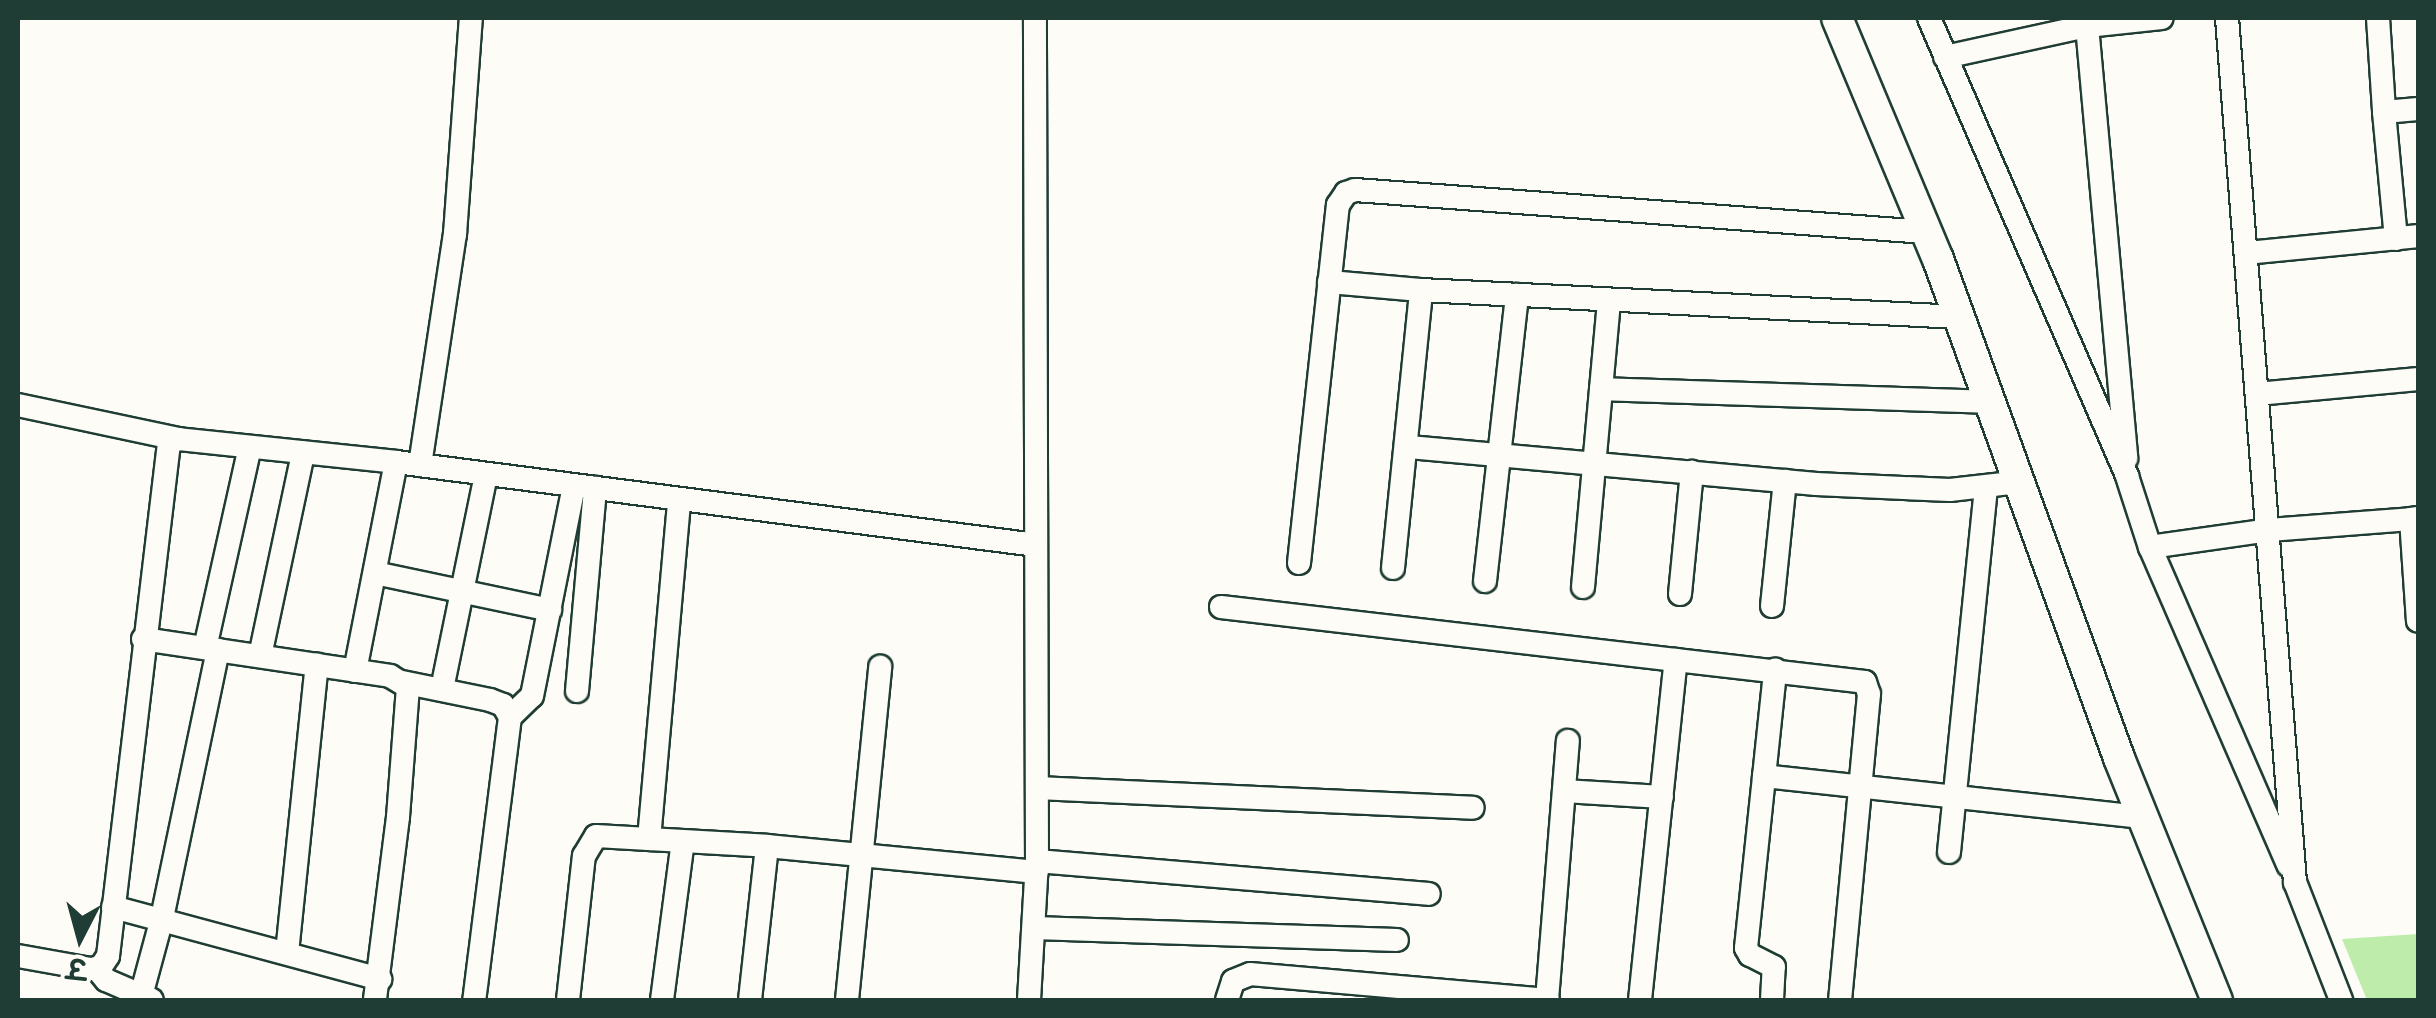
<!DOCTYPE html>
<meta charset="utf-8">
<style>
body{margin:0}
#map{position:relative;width:2436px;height:1018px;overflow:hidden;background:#fdfcf7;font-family:"Comic Neue","Playpen Sans Deva",sans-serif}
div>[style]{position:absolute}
.green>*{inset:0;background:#beecaa}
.roads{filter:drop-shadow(2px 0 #1f3d34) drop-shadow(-2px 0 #1f3d34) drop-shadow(0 2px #1f3d34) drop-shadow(0 -2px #1f3d34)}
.minor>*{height:22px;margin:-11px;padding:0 11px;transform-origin:11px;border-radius:11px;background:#fdfcf7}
.tertiary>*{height:30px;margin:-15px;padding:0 15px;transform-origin:15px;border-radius:15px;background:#fdfcf7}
span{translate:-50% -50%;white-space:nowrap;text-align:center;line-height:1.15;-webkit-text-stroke:9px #fdfcf7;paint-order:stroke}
.frame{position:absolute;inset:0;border:20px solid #1f3d34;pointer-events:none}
.north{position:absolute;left:30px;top:888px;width:100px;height:100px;-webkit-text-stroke:8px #fdfcf7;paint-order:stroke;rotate:186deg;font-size:28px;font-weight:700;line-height:40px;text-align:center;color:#1f3d34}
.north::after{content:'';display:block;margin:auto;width:35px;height:45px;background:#1f3d34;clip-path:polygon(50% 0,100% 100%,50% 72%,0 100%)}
</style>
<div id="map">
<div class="green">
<i style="clip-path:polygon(2418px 934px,2418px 1000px,2367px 1000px,2342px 939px)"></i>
</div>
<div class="roads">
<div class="minor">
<i style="left:1929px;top:18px;width:499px;rotate:66.6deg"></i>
<i style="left:2127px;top:476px;width:75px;rotate:72.1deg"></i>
<i style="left:2150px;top:547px;width:347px;rotate:66.5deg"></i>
<i style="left:2227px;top:18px;width:867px;rotate:85.5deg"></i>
<i style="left:2295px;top:882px;width:127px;rotate:68.7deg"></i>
<i style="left:2378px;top:18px;width:94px;rotate:86.3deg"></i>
<i style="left:2087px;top:26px;width:434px;rotate:84.8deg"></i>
<i style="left:1945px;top:57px;width:145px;rotate:-12.3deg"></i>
<i style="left:2087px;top:26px;width:75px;rotate:-6.1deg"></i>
<i style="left:2396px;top:239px;width:128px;rotate:-95.4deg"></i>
<i style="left:2384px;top:112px;width:34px;rotate:-5deg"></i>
<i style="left:2246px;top:253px;width:173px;rotate:-5.6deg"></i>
<i style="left:1329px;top:282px;width:92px;rotate:5deg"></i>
<i style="left:1601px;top:389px;width:389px;rotate:1.9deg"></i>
<i style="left:2257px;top:394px;width:162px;rotate:-5.3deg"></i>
<i style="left:18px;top:405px;width:164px;rotate:12deg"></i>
<i style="left:1409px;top:447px;width:409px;rotate:5.2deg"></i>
<i style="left:1816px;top:484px;width:134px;rotate:2.6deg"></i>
<i style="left:1950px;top:490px;width:69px;rotate:-6.6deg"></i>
<i style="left:420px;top:465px;width:234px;rotate:-81.4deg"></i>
<i style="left:455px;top:234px;width:217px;rotate:-85.8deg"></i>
<i style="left:2418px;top:518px;width:7px;rotate:172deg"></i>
<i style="left:2411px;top:519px;width:102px;rotate:86.1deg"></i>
<i style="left:2150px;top:547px;width:120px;rotate:-8.1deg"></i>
<i style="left:2269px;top:530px;width:142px;rotate:-4.4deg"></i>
<i style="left:1299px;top:563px;width:360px;rotate:-83.8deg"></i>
<i style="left:1338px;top:205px;width:14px;rotate:-56deg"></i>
<i style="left:1346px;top:193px;width:9px;rotate:-18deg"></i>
<i style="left:1355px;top:190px;width:573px;rotate:4.21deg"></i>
<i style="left:1393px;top:568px;width:279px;rotate:-84.2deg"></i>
<i style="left:1421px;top:290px;width:539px;rotate:2.87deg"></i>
<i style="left:375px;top:573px;width:179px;rotate:11.9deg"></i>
<i style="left:1485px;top:581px;width:288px;rotate:-83.6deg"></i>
<i style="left:1583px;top:587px;width:288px;rotate:-84.8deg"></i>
<i style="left:1680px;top:594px;width:123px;rotate:-84.4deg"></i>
<i style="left:1772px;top:606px;width:126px;rotate:-84.1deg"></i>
<i style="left:1221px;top:607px;width:648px;rotate:6.64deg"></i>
<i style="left:1865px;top:682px;width:13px;rotate:72deg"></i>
<i style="left:1869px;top:694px;width:307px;rotate:95.4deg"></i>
<i style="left:143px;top:639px;width:250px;rotate:8.5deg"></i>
<i style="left:390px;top:676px;width:21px;rotate:31deg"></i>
<i style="left:408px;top:687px;width:130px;rotate:94.4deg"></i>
<i style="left:398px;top:817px;width:184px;rotate:97.2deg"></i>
<i style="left:205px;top:648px;width:206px;rotate:-77.4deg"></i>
<i style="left:260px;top:656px;width:208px;rotate:-78deg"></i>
<i style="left:355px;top:671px;width:213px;rotate:-78.9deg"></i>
<i style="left:402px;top:682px;width:90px;rotate:11.6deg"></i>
<i style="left:490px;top:700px;width:14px;rotate:21deg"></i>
<i style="left:503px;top:705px;width:14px;rotate:60deg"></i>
<i style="left:510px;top:717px;width:285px;rotate:97.2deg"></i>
<i style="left:442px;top:689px;width:219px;rotate:-78.4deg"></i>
<i style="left:577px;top:691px;width:204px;rotate:-84.9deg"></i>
<i style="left:510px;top:717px;width:30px;rotate:-44deg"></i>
<i style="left:532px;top:696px;width:215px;rotate:-78.7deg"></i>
<i style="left:1764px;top:776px;width:381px;rotate:6.2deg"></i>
<i style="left:1037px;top:788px;width:436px;rotate:2.6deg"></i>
<i style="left:1564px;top:791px;width:98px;rotate:3.5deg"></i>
<i style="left:649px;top:839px;width:339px;rotate:-84.9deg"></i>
<i style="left:1949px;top:852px;width:366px;rotate:-84.2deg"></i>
<i style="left:1037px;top:861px;width:393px;rotate:4.8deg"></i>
<i style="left:113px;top:907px;width:277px;rotate:15.1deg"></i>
<i style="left:1034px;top:928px;width:363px;rotate:1.9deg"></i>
<i style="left:287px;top:953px;width:290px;rotate:-84.1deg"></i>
<i style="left:18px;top:956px;width:74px;rotate:10.1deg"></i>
<i style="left:91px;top:969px;width:9px;rotate:-6deg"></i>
<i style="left:100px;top:968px;width:14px;rotate:-56deg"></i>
<i style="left:108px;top:956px;width:517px;rotate:-83.22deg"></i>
<i style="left:169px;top:443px;width:10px;rotate:-24deg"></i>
<i style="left:178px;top:439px;width:219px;rotate:6deg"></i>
<i style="left:396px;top:462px;width:645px;rotate:7.39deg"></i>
<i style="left:96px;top:968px;width:16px;rotate:50deg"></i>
<i style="left:106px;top:980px;width:50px;rotate:23.5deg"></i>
<i style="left:141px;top:996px;width:81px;rotate:-74.9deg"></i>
<i style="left:162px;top:918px;width:274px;rotate:-78.2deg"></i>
<i style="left:568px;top:1000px;width:145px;rotate:-83.7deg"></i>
<i style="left:584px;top:856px;width:23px;rotate:-59deg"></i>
<i style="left:596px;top:836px;width:171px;rotate:3.3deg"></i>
<i style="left:767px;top:846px;width:271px;rotate:5.5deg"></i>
<i style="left:662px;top:1000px;width:160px;rotate:-82.5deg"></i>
<i style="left:750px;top:1000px;width:155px;rotate:-83.7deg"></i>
<i style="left:847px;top:1000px;width:335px;rotate:-84.3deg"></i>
<i style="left:1029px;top:1000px;width:139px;rotate:-86.7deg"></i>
<i style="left:1037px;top:861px;width:843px;rotate:-90.14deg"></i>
<i style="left:1227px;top:1000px;width:20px;rotate:-72deg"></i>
<i style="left:1233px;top:981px;width:18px;rotate:-22deg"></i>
<i style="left:1250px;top:974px;width:299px;rotate:5deg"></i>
<i style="left:1547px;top:1000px;width:260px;rotate:-85.4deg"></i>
<i style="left:1640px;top:1000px;width:342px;rotate:-84deg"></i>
<i style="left:1772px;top:1000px;width:33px;rotate:-87deg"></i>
<i style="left:1774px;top:967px;width:27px;rotate:-153deg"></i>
<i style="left:1750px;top:955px;width:8px;rotate:-120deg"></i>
<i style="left:1746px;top:948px;width:280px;rotate:-84deg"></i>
</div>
<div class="tertiary">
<i style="left:1837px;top:18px;width:261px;rotate:67.3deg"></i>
<i style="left:1938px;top:259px;width:531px;rotate:70.06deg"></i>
<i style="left:2119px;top:758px;width:261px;rotate:68deg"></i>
</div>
</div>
<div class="frame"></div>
<div class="north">उ</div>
</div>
